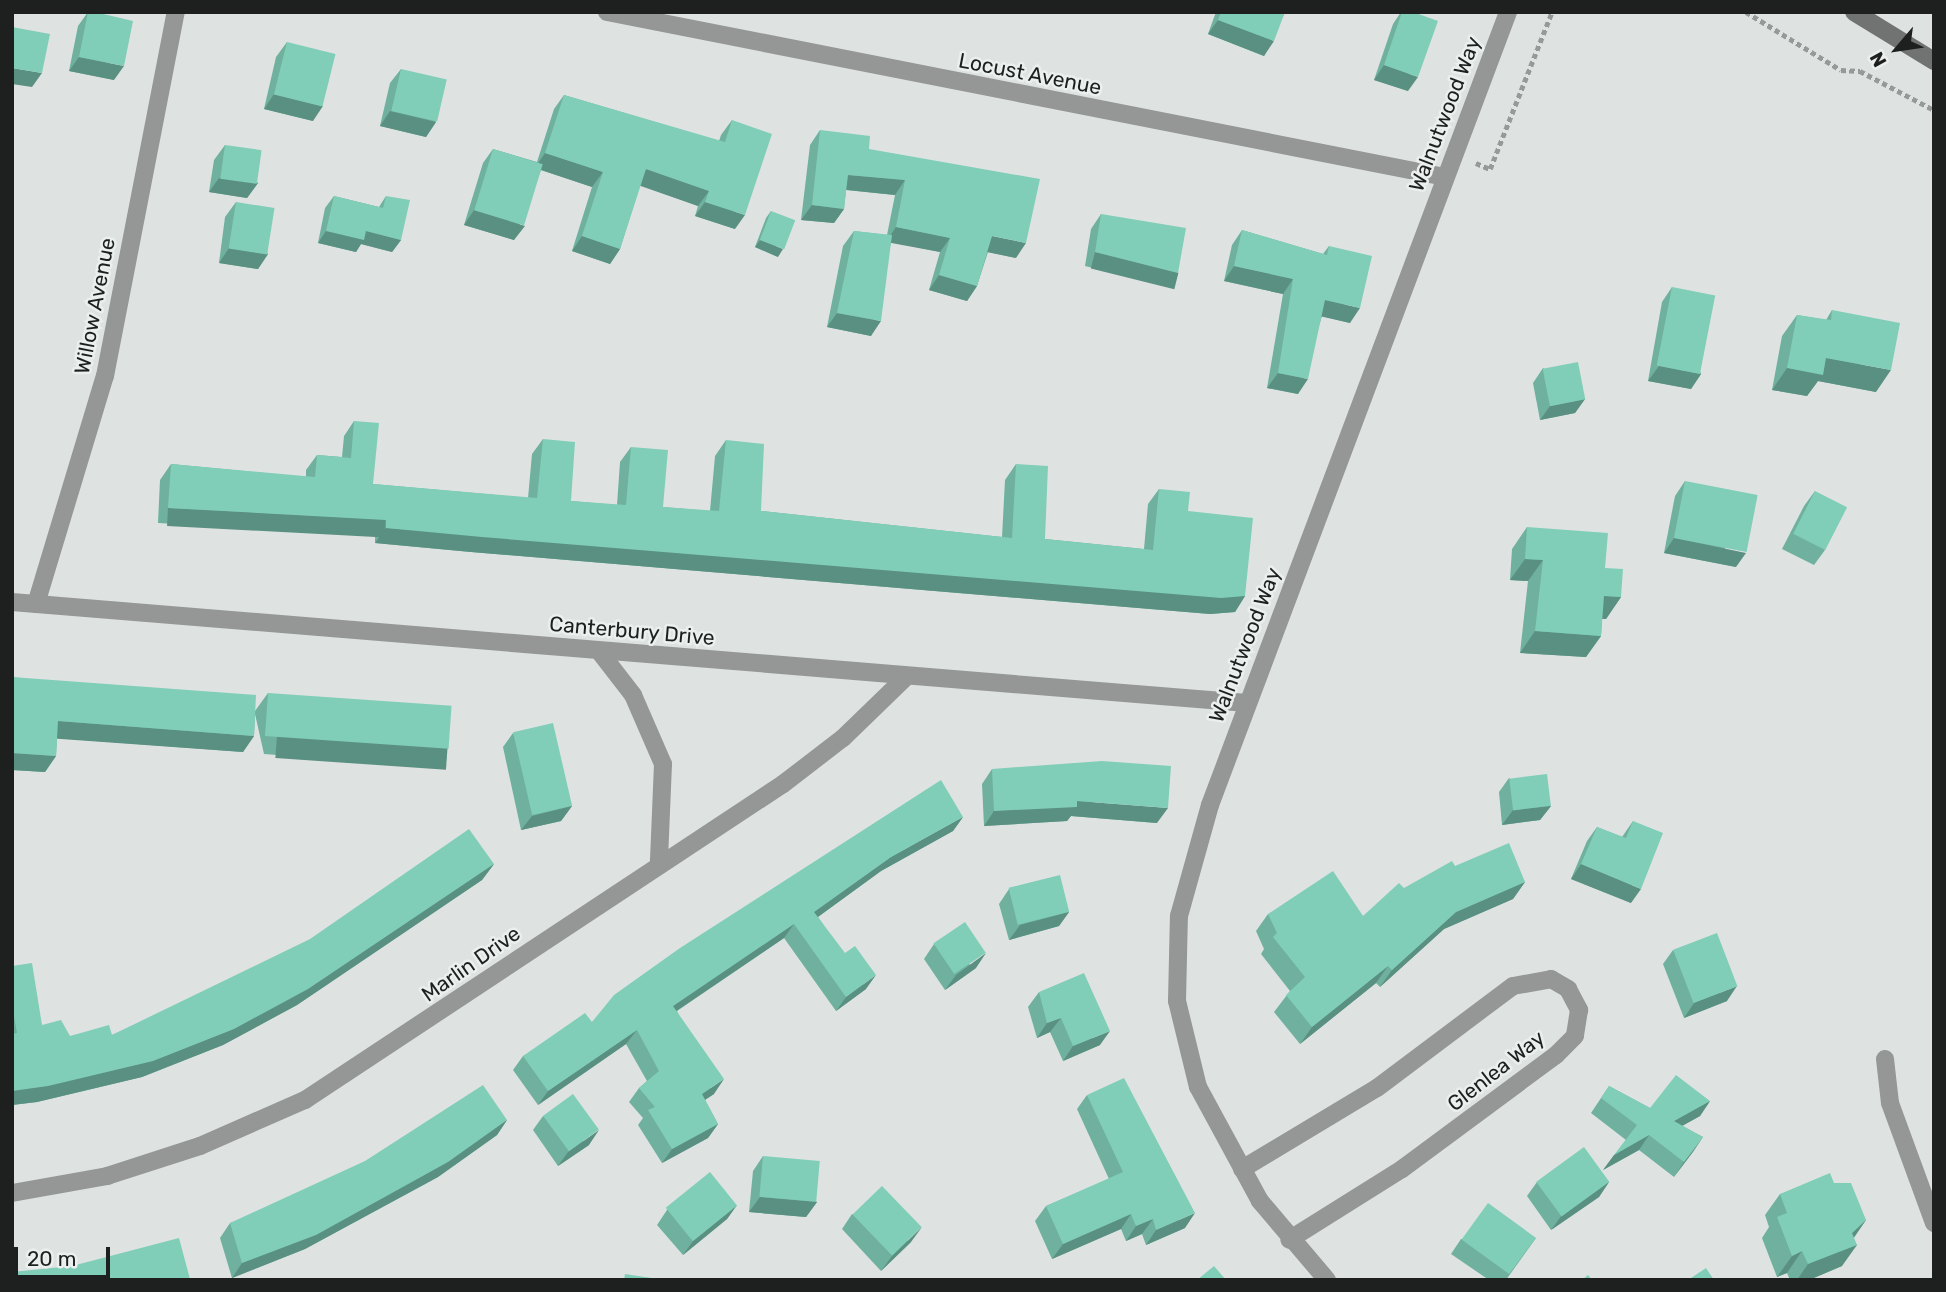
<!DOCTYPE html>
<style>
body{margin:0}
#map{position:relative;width:1946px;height:1292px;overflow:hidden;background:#dee3e1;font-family:Rubik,sans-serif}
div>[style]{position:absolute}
.path>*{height:4.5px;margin-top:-2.25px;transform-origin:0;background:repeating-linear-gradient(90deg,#959997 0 5px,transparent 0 8.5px)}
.street>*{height:18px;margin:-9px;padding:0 9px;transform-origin:9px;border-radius:9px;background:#949796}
.secondary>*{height:18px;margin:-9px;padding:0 9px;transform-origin:9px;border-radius:9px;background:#707372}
.wall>*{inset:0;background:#6fb19e}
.shaded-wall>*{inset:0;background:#5a9081;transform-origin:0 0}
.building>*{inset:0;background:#81ceb8;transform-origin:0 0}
span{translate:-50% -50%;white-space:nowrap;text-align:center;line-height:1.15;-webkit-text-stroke:5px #ebf0ef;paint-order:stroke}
.street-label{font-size:21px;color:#1e201f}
.frame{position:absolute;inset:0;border:14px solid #1e201f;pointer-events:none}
.north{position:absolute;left:1862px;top:14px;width:70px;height:70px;-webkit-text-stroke:5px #ebf0ef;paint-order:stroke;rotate:241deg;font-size:19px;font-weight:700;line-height:28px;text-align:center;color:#1e201f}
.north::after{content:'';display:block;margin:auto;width:24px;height:32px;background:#1e201f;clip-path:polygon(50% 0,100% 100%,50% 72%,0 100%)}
.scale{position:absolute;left:14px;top:1247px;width:96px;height:32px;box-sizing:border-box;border:4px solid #1e201f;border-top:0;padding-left:9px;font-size:21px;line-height:24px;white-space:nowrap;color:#1e201f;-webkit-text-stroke:5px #ebf0ef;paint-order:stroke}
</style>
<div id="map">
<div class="path">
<i style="left:1746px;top:12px;width:111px;rotate:31.4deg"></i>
<i style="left:1841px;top:70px;width:19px;rotate:3deg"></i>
<i style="left:1860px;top:71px;width:84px;rotate:27.8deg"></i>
<i style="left:1476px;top:163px;width:15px;rotate:23deg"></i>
<i style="left:1490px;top:169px;width:169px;rotate:-68.5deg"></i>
</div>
<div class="street">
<i style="left:607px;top:12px;width:854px;rotate:11.14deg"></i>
<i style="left:12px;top:602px;width:1239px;rotate:4.68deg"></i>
<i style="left:36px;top:604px;width:238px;rotate:-73.2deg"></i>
<i style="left:105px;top:376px;width:371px;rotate:-79deg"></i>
<i style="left:599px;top:651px;width:56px;rotate:52.3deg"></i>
<i style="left:633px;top:695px;width:75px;rotate:66.5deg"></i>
<i style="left:663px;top:764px;width:97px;rotate:92.4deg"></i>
<i style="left:1885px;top:1059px;width:44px;rotate:83.5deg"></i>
<i style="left:1890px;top:1103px;width:128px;rotate:69.9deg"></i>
<i style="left:1242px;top:1169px;width:157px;rotate:-31deg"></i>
<i style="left:1377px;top:1088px;width:170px;rotate:-36.9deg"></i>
<i style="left:1513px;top:986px;width:39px;rotate:-10deg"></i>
<i style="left:1551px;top:979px;width:20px;rotate:30deg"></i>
<i style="left:1568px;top:989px;width:24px;rotate:62deg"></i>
<i style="left:1579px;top:1010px;width:26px;rotate:99deg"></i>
<i style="left:1575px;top:1036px;width:27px;rotate:135deg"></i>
<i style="left:1556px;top:1055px;width:192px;rotate:143.5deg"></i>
<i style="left:1402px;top:1169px;width:133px;rotate:147.9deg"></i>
<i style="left:12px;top:1193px;width:97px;rotate:-10.1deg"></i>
<i style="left:107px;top:1176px;width:98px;rotate:-17.9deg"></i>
<i style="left:200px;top:1146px;width:115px;rotate:-23.7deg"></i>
<i style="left:305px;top:1100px;width:573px;rotate:-33.47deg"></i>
<i style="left:783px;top:784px;width:76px;rotate:-37.5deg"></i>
<i style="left:843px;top:738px;width:88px;rotate:-44.1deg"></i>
<i style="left:1327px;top:1280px;width:104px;rotate:-130.3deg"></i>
<i style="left:1260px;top:1201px;width:130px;rotate:-118.5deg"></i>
<i style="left:1198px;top:1087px;width:89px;rotate:-103.7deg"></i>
<i style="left:1177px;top:1001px;width:85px;rotate:-88.7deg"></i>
<i style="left:1179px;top:916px;width:115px;rotate:-74.4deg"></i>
<i style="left:1210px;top:805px;width:847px;rotate:-69.4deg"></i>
</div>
<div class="secondary">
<i style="left:1854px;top:12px;width:94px;rotate:31.5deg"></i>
</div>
<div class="wall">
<i style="clip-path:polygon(88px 12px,114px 80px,69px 71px,78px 26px)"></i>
<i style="clip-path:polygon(1216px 12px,1285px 12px,1264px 56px,1208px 34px)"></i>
<i style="clip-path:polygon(1401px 12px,1413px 12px,1408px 91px,1374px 80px,1393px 24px)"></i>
<i style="clip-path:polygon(287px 42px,313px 121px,264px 109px,276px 57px)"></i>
<i style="clip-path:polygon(401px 69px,436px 122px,426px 137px,380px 126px,390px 83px)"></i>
<i style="clip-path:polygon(564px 95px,719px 141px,721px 135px,732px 120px,735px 229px,695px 216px,698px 206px,640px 185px,620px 249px,610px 264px,572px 251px,592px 187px,541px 170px,514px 240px,464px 225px,483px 163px,493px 149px,537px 162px,554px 109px)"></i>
<i style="clip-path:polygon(820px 130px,869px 149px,1016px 258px,988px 252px,977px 286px,967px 301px,929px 290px,940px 252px,891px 242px,871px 336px,827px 327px,843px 246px,854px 231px,887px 235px,895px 195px,846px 190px,844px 209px,834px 223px,801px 220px,810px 145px)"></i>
<i style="clip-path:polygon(225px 145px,258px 183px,247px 198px,209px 192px,214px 160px)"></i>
<i style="clip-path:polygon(334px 196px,379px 207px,386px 196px,401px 240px,392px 252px,361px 244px,356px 252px,318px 243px,325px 208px)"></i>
<i style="clip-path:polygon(236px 202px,268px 254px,258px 269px,219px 263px,225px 217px)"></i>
<i style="clip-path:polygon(771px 211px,778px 257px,755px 247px,766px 218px)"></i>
<i style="clip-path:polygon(1101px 214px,1178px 273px,1168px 287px,1085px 266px,1091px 229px)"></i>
<i style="clip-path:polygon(1242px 230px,1323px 254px,1329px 246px,1350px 323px,1322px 316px,1298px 394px,1267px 388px,1283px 294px,1224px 281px,1232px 245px)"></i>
<i style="clip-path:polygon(1672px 287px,1701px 374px,1691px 389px,1648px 381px,1662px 302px)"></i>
<i style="clip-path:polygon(1832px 310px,1876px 392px,1818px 381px,1807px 396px,1772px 390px,1782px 336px,1797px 315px,1826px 320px)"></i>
<i style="clip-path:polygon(1543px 368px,1585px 399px,1575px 413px,1540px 420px,1533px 383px)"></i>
<i style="clip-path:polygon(354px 421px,373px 484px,528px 498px,532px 454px,543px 439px,571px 501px,617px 505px,620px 462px,631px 447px,663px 507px,710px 511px,715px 456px,726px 440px,761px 511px,1002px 537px,1005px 480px,1016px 464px,1045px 539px,1144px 549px,1148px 504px,1159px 489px,1188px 511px,1245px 596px,1235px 612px,1210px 614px,471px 552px,375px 543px,375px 535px,158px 523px,160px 480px,171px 464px,306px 477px,306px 470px,317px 455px,342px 457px,344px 436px)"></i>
<i style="clip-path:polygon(1685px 481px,1736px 567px,1664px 553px,1675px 496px)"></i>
<i style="clip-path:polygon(1815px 491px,1825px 550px,1814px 565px,1782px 549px,1804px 506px)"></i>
<i style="clip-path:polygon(1527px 527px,1605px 568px,1621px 597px,1606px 619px,1602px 619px,1601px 636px,1586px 657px,1520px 653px,1528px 581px,1510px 580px,1512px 549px)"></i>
<i style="clip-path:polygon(12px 677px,255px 711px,268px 693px,448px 748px,435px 767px,264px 754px,255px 714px,254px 736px,243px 752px,57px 738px,56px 756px,45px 772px,12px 770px)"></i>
<i style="clip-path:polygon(513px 733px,572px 806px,561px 821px,521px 830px,503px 747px)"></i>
<i style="clip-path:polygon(992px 769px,1157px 823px,1071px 816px,1067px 821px,984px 826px,982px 784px)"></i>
<i style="clip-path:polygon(1509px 778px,1551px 806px,1540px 820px,1502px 825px,1499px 792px)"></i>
<i style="clip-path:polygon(963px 817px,953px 831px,881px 871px,818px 917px,866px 989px,836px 1011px,784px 938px,677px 1011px,714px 1094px,705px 1100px,718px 1124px,708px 1138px,662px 1163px,638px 1125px,643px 1118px,629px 1102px,639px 1088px,647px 1081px,626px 1044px,538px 1105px,513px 1070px,523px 1056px,592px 1022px)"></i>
<i style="clip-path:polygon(1633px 821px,1631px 903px,1571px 879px,1587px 841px,1597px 827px,1622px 837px)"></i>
<i style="clip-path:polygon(494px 864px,482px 880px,297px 1005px,223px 1045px,142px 1077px,37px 1102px,12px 1105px,12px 966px,42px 1025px,70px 1036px,112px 1035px)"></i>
<i style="clip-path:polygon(1455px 866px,1525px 882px,1513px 899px,1444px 929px,1380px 987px,1376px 983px,1300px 1044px,1274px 1012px,1290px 991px,1261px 954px,1264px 949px,1256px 931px,1268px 914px,1363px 916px)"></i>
<i style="clip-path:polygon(1009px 889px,1069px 912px,1059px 926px,1009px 940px,999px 904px)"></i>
<i style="clip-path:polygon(934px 944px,976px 968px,945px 990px,924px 959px)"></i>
<i style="clip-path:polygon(1673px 950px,1727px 1001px,1684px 1018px,1663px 964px)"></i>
<i style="clip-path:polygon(1039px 992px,1100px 1045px,1063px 1061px,1050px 1032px,1037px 1038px,1028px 1007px)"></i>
<i style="clip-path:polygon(1609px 1086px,1650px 1108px,1710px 1101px,1700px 1116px,1682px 1126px,1703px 1137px,1674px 1177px,1639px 1150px,1603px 1170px,1626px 1140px,1591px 1113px)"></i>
<i style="clip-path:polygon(1087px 1095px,1185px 1228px,1146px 1245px,1142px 1234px,1126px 1241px,1121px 1229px,1052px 1259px,1035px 1221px,1046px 1206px,1109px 1179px,1077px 1109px)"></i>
<i style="clip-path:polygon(543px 1116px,589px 1145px,558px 1166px,533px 1130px)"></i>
<i style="clip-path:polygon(507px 1120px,497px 1135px,438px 1177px,305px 1249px,232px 1278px,220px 1238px,230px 1223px)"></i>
<i style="clip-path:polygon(763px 1156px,817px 1202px,806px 1217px,749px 1212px,753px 1171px)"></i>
<i style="clip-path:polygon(1537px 1182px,1609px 1182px,1599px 1197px,1551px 1230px,1527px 1196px)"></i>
<i style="clip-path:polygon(1834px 1183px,1866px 1220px,1854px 1237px,1842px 1266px,1809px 1280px,1790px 1280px,1787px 1273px,1777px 1277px,1762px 1238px,1769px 1227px,1765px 1215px,1780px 1194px)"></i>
<i style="clip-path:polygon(737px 1205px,727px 1219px,683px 1255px,657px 1225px,667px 1210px)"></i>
<i style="clip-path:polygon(852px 1214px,911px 1242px,881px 1271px,842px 1229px)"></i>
<i style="clip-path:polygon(1536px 1238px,1506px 1280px,1489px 1280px,1451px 1254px,1461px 1239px)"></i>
</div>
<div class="shaded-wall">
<i style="clip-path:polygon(1218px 20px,1274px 41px,1264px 56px,1208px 34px)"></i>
<i style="clip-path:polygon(79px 57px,124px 66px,114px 80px,69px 71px)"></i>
<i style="clip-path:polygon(1384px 65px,1418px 77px,1408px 91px,1374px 80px)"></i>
<i style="clip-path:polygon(12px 68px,42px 73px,32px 87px,12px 84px)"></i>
<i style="clip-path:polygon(274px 94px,323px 106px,313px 121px,264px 109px)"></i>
<i style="clip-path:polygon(390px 111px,436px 122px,426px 137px,380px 126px)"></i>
<i style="clip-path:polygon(545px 153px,603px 172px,592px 187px,535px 168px)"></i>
<i style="clip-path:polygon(646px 169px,709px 191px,698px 206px,635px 184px)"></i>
<i style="clip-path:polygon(848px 175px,905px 180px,895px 195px,838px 189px)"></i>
<i style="clip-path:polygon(219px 178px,258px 183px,247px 198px,209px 192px)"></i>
<i style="clip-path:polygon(705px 202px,745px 215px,735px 229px,695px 216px)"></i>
<i style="clip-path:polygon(812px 205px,844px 209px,834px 223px,801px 220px)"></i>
<i style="clip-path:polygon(474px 210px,525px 226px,514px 240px,464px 225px)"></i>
<i style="clip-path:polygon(896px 227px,950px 238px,940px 252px,886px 242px)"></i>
<i style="clip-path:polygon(326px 231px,366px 231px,401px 240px,392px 252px,361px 244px,356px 252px,318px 243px)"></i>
<i style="clip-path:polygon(582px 236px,620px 249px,610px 264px,572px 251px)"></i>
<i style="clip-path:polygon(992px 236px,1026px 243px,1016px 258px,982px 251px)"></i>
<i style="clip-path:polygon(760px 240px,783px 249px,778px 257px,755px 247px)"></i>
<i style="clip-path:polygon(229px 248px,268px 254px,258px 269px,219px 263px)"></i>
<i style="left:1095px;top:252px;width:86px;height:17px;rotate:14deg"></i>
<i style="clip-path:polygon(1234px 266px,1293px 279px,1283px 294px,1224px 281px)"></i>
<i style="clip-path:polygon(939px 275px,977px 286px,967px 301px,929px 290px)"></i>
<i style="clip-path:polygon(1325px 300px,1360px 308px,1350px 323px,1315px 315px)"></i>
<i style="clip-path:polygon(837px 313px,881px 321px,871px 336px,827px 327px)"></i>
<i style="clip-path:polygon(1826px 358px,1891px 370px,1876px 392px,1818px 381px,1807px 396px,1772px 390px,1787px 368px)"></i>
<i style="clip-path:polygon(1659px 366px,1701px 374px,1691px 389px,1648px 381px)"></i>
<i style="clip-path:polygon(1278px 373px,1308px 379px,1298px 394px,1267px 388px)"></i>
<i style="clip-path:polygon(1585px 399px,1575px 413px,1540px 420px,1550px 406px)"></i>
<i style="left:168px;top:508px;width:218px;height:18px;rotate:3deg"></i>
<i style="clip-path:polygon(386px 528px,1245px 596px,1235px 612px,1210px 614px,471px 552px,375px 543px)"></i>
<i style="clip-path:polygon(1674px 538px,1746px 553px,1736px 567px,1664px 553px)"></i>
<i style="clip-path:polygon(1525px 559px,1543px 560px,1528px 581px,1510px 580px)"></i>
<i style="clip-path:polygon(1604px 596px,1621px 597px,1606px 619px,1589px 618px)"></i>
<i style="clip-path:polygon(1535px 631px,1601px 636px,1586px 657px,1520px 653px)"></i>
<i style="clip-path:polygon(58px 721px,254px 736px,243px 752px,47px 738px)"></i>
<i style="left:277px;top:735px;width:171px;height:23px;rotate:4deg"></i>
<i style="clip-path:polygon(12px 753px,56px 756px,45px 772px,12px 770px)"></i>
<i style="clip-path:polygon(1077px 801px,1168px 808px,1157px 823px,1071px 816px,1067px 821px,984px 826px,994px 811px)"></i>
<i style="clip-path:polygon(572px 806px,561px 821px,521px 830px,532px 816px)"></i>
<i style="clip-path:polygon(1551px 806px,1540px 820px,1502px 825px,1513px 810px)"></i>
<i style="clip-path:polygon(963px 817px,953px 831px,881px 871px,804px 927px,814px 912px,891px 857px)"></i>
<i style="clip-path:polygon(494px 864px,482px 880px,297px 1005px,223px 1045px,142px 1077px,37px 1102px,12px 1105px,12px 1091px)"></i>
<i style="clip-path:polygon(1581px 864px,1641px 889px,1631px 903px,1571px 879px)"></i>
<i style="clip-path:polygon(1525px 882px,1513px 899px,1444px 929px,1380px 987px,1392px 970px,1456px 912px)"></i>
<i style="clip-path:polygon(1069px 912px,1059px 926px,1009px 940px,1020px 925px)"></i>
<i style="clip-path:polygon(794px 924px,784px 938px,663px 1020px,673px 1006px)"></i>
<i style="clip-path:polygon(986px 953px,976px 968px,945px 990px,956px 975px)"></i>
<i style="clip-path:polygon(1388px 966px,1376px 983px,1300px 1044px,1312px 1027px)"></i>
<i style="clip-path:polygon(876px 975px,866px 989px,836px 1011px,846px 997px)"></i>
<i style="clip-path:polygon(1737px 986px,1727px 1001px,1684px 1018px,1694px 1003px)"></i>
<i style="clip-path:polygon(1061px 1018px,1050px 1032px,1037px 1038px,1047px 1023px)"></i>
<i style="clip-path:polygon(637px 1030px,626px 1044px,538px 1105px,548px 1091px)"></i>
<i style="clip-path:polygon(1110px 1031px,1100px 1045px,1063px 1061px,1073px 1046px)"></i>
<i style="clip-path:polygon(724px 1079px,714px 1094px,692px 1108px,702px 1094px)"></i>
<i style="clip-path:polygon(1710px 1101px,1700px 1116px,1664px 1136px,1674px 1121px)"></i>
<i style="clip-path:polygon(507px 1120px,497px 1135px,438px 1177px,305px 1249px,232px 1278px,242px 1263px)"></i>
<i style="clip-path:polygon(718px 1124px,708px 1138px,662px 1163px,672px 1149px)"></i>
<i style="clip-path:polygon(599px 1130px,589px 1145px,558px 1166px,568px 1152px)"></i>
<i style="clip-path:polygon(1649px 1135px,1639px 1150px,1603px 1170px,1614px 1155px)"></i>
<i style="clip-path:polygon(1703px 1137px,1693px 1152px,1674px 1177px,1684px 1162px)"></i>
<i style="clip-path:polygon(1609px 1182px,1599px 1197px,1551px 1230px,1562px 1215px)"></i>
<i style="clip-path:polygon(760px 1197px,817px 1202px,806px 1217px,749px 1212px)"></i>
<i style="clip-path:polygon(737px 1205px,727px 1219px,683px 1255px,693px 1241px)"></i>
<i style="clip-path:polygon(1195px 1213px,1185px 1228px,1146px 1245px,1156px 1230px)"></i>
<i style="clip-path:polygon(1131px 1214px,1121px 1229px,1052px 1259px,1063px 1244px)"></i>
<i style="clip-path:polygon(1153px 1219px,1142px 1234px,1126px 1241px,1136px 1226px)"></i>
<i style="clip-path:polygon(1866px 1220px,1851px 1242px,1857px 1245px,1842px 1266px,1809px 1280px,1797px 1280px,1808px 1264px,1852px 1233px)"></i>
<i style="clip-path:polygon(922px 1227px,911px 1242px,881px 1271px,892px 1256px)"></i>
<i style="clip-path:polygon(1802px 1251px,1787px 1273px,1777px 1277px,1792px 1256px)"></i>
</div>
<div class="building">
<i style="clip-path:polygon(88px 12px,95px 12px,133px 21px,124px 66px,79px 57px)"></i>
<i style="clip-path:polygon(1221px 12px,1285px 12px,1274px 41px,1218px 20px)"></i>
<i style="clip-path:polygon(1402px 12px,1413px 12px,1438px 21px,1418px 77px,1384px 65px)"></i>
<i style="clip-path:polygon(12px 27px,50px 34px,42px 73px,12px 68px)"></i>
<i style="left:287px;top:42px;width:50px;height:54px;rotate:14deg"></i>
<i style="left:401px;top:69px;width:47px;height:43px;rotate:13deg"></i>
<i style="clip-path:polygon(564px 95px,725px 142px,732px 120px,772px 134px,745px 215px,705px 202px,709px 191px,646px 169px,620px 249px,582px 236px,603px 172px,545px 153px)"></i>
<i style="clip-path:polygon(820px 130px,870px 136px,869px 149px,1040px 179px,1026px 243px,992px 236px,977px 286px,939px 275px,950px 238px,896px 227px,905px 180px,848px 175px,844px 209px,812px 205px)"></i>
<i style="left:225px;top:145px;width:37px;height:34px;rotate:8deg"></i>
<i style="left:493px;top:149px;width:52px;height:64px;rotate:17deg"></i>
<i style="clip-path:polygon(334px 196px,383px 208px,386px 196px,410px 200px,401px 240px,366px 231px,364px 240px,326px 231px)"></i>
<i style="left:236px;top:202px;width:39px;height:47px;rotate:9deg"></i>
<i style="left:771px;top:211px;width:26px;height:31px;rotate:21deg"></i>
<i style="clip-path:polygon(1101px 214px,1186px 228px,1178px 273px,1095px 252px)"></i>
<i style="clip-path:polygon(1242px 230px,1327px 255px,1329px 246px,1372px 256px,1360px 308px,1325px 300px,1308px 379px,1278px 373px,1293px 279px,1234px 266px)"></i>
<i style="clip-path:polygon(854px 231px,892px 235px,881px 321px,837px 313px)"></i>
<i style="left:1672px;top:287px;width:44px;height:80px;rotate:11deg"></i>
<i style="clip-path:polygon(1832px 310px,1900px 323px,1891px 370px,1826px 358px,1823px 375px,1787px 368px,1797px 315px,1831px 320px)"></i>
<i style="left:1578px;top:362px;width:38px;height:36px;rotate:79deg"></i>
<i style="clip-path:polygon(354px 421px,379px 423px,373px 484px,537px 498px,543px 439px,575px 442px,571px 501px,626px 505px,631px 447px,668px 450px,663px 507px,719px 511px,726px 440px,764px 444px,761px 511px,1012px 538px,1016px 464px,1048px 466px,1045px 539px,1153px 550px,1159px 489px,1190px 492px,1188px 511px,1253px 518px,1245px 596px,1221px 598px,482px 537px,386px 528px,386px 520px,168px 508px,171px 464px,315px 477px,317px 455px,351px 458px)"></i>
<i style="left:1685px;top:481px;width:74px;height:58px;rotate:11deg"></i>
<i style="left:1815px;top:491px;width:36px;height:48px;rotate:27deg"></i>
<i style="clip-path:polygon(1527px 527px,1608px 533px,1605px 568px,1623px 569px,1621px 597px,1604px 596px,1601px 636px,1535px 631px,1543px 560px,1525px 559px)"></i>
<i style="clip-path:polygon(12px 677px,256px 695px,254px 736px,58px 721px,56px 756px,12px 753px)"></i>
<i style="left:268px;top:693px;width:184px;height:43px;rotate:4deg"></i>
<i style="left:553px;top:723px;width:85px;height:41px;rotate:77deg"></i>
<i style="clip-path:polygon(1102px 761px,1171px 766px,1168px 808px,1077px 801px,1077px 807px,994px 811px,992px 769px)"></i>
<i style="left:1547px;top:774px;width:32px;height:38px;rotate:83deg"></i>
<i style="clip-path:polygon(941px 780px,963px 817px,891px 857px,814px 912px,845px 953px,855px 946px,876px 975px,846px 997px,794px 924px,673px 1006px,724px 1079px,702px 1094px,718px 1124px,672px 1149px,648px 1110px,655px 1107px,639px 1088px,659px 1071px,637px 1030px,548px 1091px,523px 1056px,585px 1013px,592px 1022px,614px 995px,680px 948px)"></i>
<i style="clip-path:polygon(1633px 821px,1663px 833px,1641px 889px,1581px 864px,1597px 827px,1626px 838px)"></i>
<i style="clip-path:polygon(469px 829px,494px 864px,308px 989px,234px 1029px,153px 1061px,48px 1086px,12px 1091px,12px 1034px,17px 1033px,12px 1004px,12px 966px,32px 963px,42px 1025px,61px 1020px,70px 1036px,109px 1025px,112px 1035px,310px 939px)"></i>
<i style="clip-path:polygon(1509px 843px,1525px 882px,1456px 912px,1392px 970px,1388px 966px,1312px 1027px,1286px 995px,1305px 977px,1273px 937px,1277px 933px,1268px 914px,1333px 871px,1363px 916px,1399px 883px,1404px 888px,1452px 861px,1455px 866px)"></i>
<i style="left:1060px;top:875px;width:38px;height:53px;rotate:76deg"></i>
<i style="left:965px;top:922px;width:37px;height:38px;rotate:56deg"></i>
<i style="left:1717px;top:933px;width:57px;height:47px;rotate:69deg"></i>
<i style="clip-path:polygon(1084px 973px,1110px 1031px,1073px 1046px,1061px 1018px,1047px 1023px,1039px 992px)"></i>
<i style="clip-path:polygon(1676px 1075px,1710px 1101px,1674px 1121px,1703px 1137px,1684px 1162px,1649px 1135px,1614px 1155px,1637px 1125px,1601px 1098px,1609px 1086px,1650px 1108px)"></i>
<i style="clip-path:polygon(1124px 1078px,1195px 1213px,1156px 1230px,1153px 1219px,1136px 1226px,1131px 1214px,1063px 1244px,1046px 1206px,1123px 1172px,1087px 1095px)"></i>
<i style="clip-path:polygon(483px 1085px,507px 1120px,448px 1162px,316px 1235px,242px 1263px,230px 1223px,365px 1161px)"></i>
<i style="left:573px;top:1094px;width:44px;height:37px;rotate:54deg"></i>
<i style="left:1584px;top:1147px;width:43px;height:59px;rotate:54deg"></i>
<i style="left:763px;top:1156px;width:57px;height:41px;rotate:5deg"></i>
<i style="left:710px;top:1172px;width:43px;height:57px;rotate:51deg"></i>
<i style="clip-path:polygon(1830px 1173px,1834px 1183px,1851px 1183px,1866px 1220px,1852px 1233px,1857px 1245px,1808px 1264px,1802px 1251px,1792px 1256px,1777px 1217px,1787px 1213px,1780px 1194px)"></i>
<i style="left:882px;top:1186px;width:57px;height:41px;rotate:46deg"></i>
<i style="left:1488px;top:1203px;width:59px;height:45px;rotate:36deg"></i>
<i style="clip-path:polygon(179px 1238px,190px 1279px,185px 1280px,12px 1280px,12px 1272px,72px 1266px)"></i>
<i style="clip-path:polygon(1214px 1266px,1226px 1280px,1197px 1280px)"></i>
<i style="clip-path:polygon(1706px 1268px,1714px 1280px,1688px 1280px)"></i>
<i style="clip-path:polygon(625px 1274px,665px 1280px,624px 1280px)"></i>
<i style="clip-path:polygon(1588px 1275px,1592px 1280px,1582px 1280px)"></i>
</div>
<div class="street-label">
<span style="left:1030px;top:74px;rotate:11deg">Locust Avenue</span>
<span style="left:1445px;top:114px;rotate:-69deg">Walnutwood Way</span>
<span style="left:95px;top:306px;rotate:-79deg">Willow Avenue</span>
<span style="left:632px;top:631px;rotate:5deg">Canterbury Drive</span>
<span style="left:1245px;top:645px;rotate:-69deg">Walnutwood Way</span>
<span style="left:471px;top:964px;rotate:-35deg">Marlin Drive</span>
<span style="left:1496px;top:1071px;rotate:-38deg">Glenlea Way</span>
</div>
<div class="frame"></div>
<div class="north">N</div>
<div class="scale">20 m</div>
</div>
